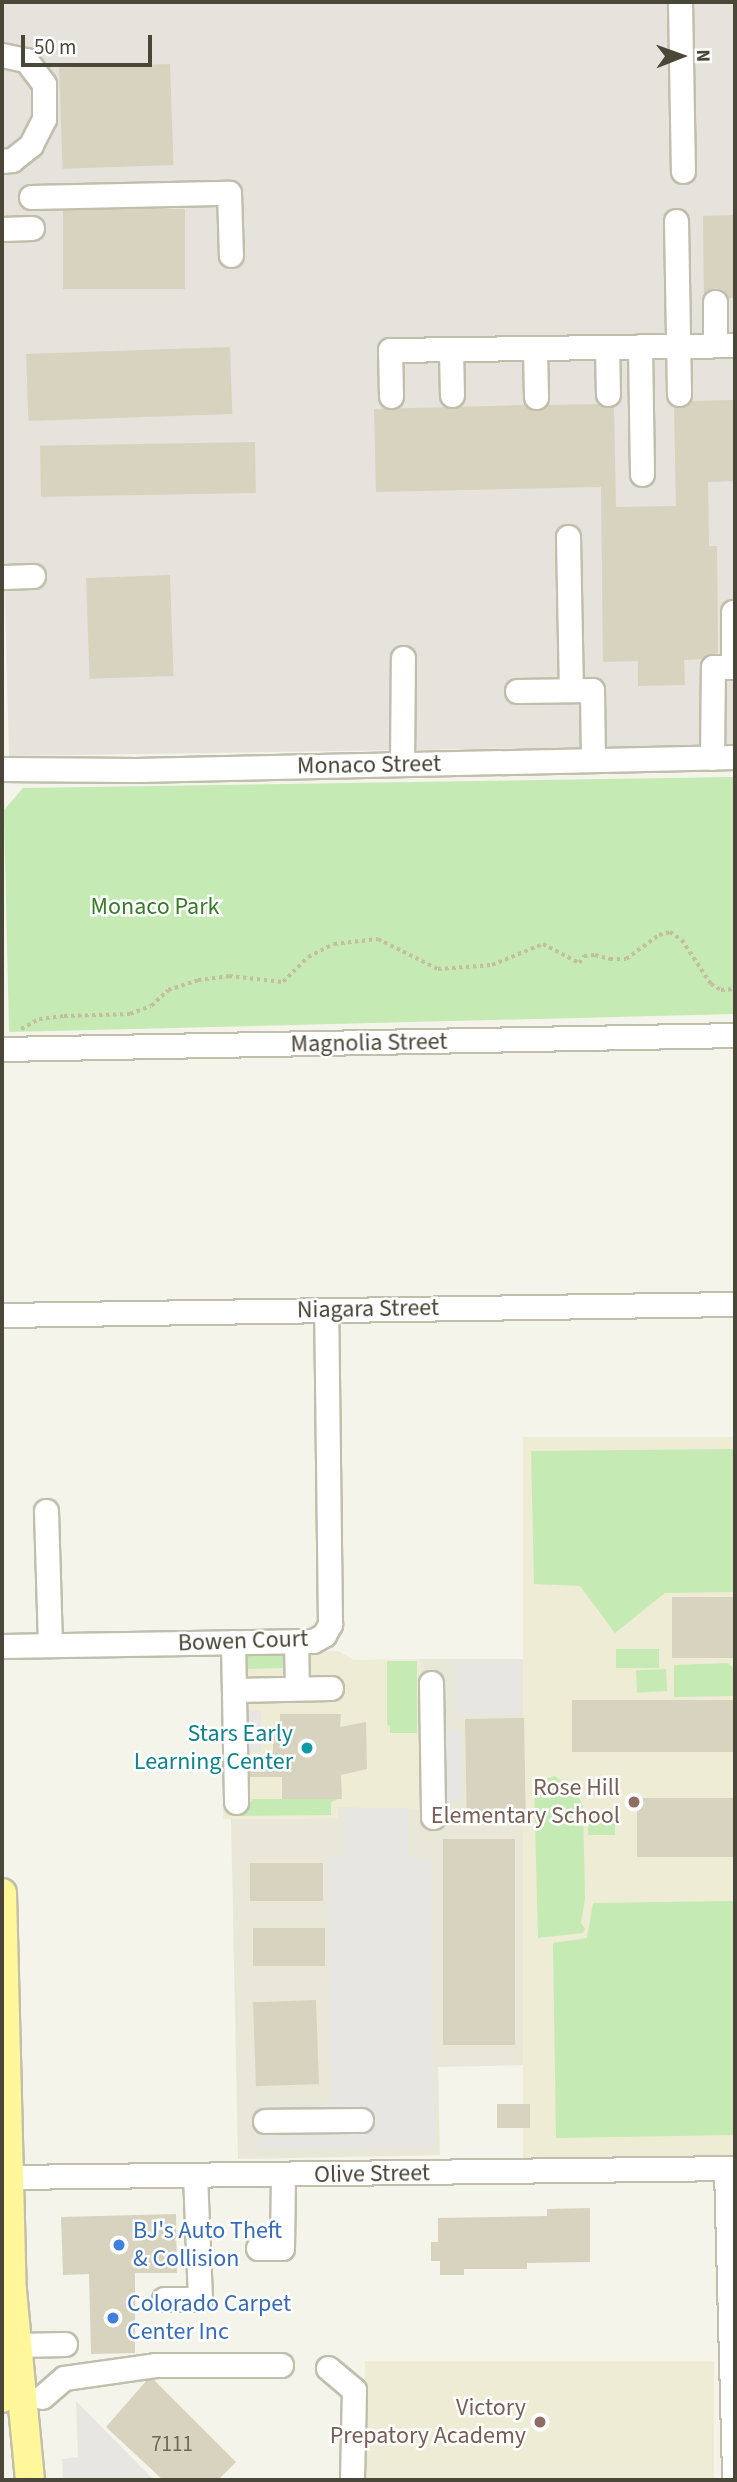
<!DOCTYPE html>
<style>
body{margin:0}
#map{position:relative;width:737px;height:2482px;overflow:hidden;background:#f5f4ea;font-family:"Source Sans 3",sans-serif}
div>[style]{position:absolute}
.residential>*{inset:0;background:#e9e7d8}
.industrial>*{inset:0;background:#e5e3db}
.education>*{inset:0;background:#eeecd4;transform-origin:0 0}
.green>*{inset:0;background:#c5eab3;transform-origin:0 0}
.parking>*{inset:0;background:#e7e6e2;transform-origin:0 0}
.building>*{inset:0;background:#d7d3bf;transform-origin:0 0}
.path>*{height:3.5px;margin-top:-1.75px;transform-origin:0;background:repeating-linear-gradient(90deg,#c3be9d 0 3.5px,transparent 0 7px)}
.roads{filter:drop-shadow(2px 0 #c1beac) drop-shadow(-2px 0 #c1beac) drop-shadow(0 2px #c1beac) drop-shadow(0 -2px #c1beac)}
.minor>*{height:23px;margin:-11.5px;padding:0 11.5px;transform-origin:11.5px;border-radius:11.5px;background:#fff}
.major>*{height:28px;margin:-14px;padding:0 14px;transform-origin:14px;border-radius:14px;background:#fff799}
.dots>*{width:19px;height:19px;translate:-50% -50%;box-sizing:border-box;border:4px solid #fff;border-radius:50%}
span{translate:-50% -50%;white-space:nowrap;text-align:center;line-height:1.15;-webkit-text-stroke:5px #fff;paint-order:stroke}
.number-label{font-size:21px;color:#6d695a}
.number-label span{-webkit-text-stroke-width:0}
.street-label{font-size:24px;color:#4a4638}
.park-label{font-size:24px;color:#377d29}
.culture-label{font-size:24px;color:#0d838f}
.right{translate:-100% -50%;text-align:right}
.education-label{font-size:24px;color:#785e54}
.shop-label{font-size:24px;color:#366cbe}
.left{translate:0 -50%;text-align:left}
.frame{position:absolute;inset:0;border:4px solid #4a4638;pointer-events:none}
.north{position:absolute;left:646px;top:21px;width:70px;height:70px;-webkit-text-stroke:5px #fff;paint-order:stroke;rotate:89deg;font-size:19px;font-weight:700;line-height:28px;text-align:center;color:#4a4638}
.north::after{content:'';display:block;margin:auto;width:24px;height:32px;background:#4a4638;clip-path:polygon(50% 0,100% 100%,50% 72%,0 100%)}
.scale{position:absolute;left:21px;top:35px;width:131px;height:32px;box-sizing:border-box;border:4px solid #4a4638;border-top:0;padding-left:9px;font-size:21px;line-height:24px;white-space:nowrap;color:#4a4638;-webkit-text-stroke:5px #fff;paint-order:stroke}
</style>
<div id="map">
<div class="residential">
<i style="clip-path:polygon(421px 1659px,526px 1659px,535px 2065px,438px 2067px,440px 2155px,238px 2159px,231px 1819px,337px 1818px,338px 1807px,422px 1807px)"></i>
</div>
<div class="industrial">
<i style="clip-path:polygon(2px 2px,735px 2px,735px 745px,9px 756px,2px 485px)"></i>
</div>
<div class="education">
<i style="left:735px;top:1437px;width:729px;height:212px;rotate:90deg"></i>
<i style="clip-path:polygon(338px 1651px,354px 1660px,421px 1659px,425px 1810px,338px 1807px,338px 1818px,223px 1819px,222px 1652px)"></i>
<i style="left:714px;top:2361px;width:119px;height:349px;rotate:90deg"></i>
</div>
<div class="green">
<i style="clip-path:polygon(735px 777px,735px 1014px,9px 1032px,4px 810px,23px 788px)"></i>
<i style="clip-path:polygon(735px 1449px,735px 1592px,665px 1593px,615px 1633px,580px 1586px,534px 1584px,531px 1451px)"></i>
<i style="left:659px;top:1649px;width:19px;height:43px;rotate:90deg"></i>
<i style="clip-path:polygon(241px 1654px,287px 1654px,289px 1682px,283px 1683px,283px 1668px,246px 1669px,245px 1683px)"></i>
<i style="clip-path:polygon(387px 1661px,417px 1661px,417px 1733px,390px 1733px,390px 1726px,387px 1725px)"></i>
<i style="clip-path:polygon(727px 1663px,735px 1669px,735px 1696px,674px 1697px,674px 1665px)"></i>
<i style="left:666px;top:1669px;width:22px;height:30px;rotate:87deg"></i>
<i style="clip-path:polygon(555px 1776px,578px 1795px,583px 1806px,585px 1899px,581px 1923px,585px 1929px,583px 1933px,538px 1938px,534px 1783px)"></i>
<i style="clip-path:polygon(253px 1799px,338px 1799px,331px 1802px,331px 1815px,237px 1816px,237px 1804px,249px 1804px)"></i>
<i style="left:615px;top:1816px;width:19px;height:27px;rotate:90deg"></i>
<i style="clip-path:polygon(735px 1901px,735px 2135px,556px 2138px,553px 1943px,587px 1938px,593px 1903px)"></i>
</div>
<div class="parking">
<i style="left:456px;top:1660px;width:65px;height:55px"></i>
<i style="left:241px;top:1710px;width:20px;height:42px"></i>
<i style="left:462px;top:1731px;width:69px;height:20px;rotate:90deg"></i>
<i style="clip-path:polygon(408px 1808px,408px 1859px,431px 1859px,434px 2147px,257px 2149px,257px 2105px,331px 2104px,328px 1856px,344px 1856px,344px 1809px)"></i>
<i style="clip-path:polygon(76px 2401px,147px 2473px,154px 2480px,63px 2480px,62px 2459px,78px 2457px)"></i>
</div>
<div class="building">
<i style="left:170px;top:64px;width:101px;height:111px;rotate:88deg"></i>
<i style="left:185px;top:209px;width:80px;height:122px;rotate:90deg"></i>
<i style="clip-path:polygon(735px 215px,735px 298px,728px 298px,723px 290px,716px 288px,704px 294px,703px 216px)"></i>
<i style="left:230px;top:347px;width:67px;height:204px;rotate:88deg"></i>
<i style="clip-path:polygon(735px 400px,735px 481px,708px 482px,709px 546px,717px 546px,718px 653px,707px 655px,701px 659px,684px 660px,685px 685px,638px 686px,638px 661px,603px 662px,601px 487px,376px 492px,374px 409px,525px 405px,537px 411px,547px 405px,598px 404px,608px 408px,614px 407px,616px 507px,676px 506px,674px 407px,686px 406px,691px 401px)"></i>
<i style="left:255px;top:442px;width:51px;height:215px;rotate:89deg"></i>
<i style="left:170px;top:575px;width:101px;height:84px;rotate:88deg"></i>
<i style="left:735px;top:1597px;width:61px;height:63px;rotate:90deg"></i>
<i style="left:735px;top:1700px;width:52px;height:163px;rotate:90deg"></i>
<i style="clip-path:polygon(280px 1714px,341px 1714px,340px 1727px,366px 1722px,367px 1769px,341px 1775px,342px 1799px,282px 1799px,282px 1777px,250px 1777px,249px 1761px,273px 1760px,273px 1736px,280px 1736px)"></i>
<i style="left:524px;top:1718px;width:93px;height:59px;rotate:89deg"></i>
<i style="left:735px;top:1798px;width:59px;height:98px;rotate:90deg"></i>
<i style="left:515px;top:1839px;width:206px;height:72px;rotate:90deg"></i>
<i style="left:323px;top:1863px;width:38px;height:73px;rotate:90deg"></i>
<i style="left:325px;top:1928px;width:38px;height:72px;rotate:90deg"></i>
<i style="left:316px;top:2000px;width:84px;height:63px;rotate:88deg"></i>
<i style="left:497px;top:2104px;width:33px;height:24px"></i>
<i style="clip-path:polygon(590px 2208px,590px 2262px,527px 2263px,527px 2269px,464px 2269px,464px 2275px,440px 2275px,440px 2261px,431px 2261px,431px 2242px,438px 2242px,438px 2218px,547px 2216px,547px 2209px)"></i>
<i style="clip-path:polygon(176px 2214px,177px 2273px,135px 2273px,135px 2353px,91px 2354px,89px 2274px,63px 2275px,61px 2217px)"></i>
<i style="clip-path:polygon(153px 2379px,236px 2462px,218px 2480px,163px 2480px,106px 2427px,147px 2380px)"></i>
</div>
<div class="path">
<i style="left:21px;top:1029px;width:21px;rotate:-29deg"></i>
<i style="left:39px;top:1019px;width:25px;rotate:-7deg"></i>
<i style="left:64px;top:1016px;width:66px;rotate:-1.7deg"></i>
<i style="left:130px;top:1014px;width:22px;rotate:-21deg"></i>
<i style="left:151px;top:1006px;width:23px;rotate:-43deg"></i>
<i style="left:168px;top:990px;width:32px;rotate:-18deg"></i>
<i style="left:198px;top:980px;width:31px;rotate:-7deg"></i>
<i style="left:229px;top:976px;width:54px;rotate:6.3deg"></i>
<i style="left:283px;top:982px;width:35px;rotate:-45deg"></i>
<i style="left:308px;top:957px;width:29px;rotate:-27deg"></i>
<i style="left:334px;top:944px;width:44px;rotate:-6.5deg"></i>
<i style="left:378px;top:939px;width:67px;rotate:26.6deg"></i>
<i style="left:438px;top:969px;width:54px;rotate:-4.2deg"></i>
<i style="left:492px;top:965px;width:55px;rotate:-22.4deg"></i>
<i style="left:543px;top:944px;width:41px;rotate:27.8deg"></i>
<i style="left:579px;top:963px;width:9px;rotate:-54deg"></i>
<i style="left:584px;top:956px;width:11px;rotate:-5deg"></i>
<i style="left:595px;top:955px;width:16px;rotate:15deg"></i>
<i style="left:610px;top:959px;width:16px"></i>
<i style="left:626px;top:959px;width:41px;rotate:-36deg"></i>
<i style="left:659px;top:935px;width:11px;rotate:-15deg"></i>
<i style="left:670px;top:932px;width:14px;rotate:34deg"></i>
<i style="left:682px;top:940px;width:53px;rotate:56.6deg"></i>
<i style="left:711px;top:984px;width:12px;rotate:31deg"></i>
<i style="left:721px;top:990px;width:14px;rotate:-4deg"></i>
</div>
<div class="roads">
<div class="minor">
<i style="left:680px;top:2px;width:169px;rotate:89deg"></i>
<i style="left:2px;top:55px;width:25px;rotate:12deg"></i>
<i style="left:26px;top:60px;width:30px;rotate:53deg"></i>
<i style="left:44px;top:84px;width:35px;rotate:90deg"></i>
<i style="left:44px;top:119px;width:29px;rotate:117deg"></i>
<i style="left:31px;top:145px;width:24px;rotate:142deg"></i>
<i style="left:12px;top:160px;width:10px;rotate:174deg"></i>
<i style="left:31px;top:197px;width:198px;rotate:-1.2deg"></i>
<i style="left:229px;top:193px;width:62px;rotate:88.2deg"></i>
<i style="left:676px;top:221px;width:173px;rotate:89deg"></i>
<i style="left:2px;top:229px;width:30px;rotate:-2deg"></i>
<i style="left:715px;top:302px;width:43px;rotate:90deg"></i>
<i style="left:640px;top:346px;width:128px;rotate:89.1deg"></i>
<i style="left:607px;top:347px;width:47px;rotate:88.8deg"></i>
<i style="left:535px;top:348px;width:49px;rotate:88.8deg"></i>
<i style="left:451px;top:349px;width:46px;rotate:88.8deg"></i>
<i style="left:391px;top:396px;width:46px;rotate:-91.2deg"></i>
<i style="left:390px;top:350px;width:345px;rotate:-0.8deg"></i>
<i style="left:568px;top:537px;width:153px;rotate:88.9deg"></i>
<i style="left:2px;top:577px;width:31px;rotate:-2deg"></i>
<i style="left:517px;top:691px;width:75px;rotate:-0.8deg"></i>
<i style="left:592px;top:690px;width:70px;rotate:89.2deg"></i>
<i style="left:712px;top:758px;width:91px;rotate:-89.4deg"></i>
<i style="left:713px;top:667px;width:20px"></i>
<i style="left:733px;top:667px;width:55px;rotate:-90deg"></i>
<i style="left:402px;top:764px;width:106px;rotate:-89.5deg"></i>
<i style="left:2px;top:769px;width:134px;rotate:0.4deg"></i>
<i style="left:136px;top:770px;width:599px;rotate:-1.24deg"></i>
<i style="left:2px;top:1049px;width:733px;rotate:-1.09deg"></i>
<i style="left:2px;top:1315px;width:733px;rotate:-0.86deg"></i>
<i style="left:46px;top:1511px;width:134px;rotate:88.3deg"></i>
<i style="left:296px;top:1641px;width:47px;rotate:88.8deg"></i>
<i style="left:233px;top:1642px;width:160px;rotate:88.9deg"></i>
<i style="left:2px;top:1646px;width:311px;rotate:-0.9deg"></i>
<i style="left:313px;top:1641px;width:13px;rotate:-29deg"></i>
<i style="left:324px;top:1635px;width:13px;rotate:-61deg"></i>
<i style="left:330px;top:1624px;width:314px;rotate:-90.7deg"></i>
<i style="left:431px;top:1683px;width:134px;rotate:89.1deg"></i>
<i style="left:235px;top:1690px;width:96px;rotate:-1.2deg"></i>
<i style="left:265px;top:2121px;width:96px;rotate:-0.6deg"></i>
<i style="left:726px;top:2168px;width:312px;rotate:88.5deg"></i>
<i style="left:9px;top:2177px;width:726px;rotate:-0.71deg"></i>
<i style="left:258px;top:2248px;width:24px"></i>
<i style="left:282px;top:2248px;width:73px;rotate:-89.2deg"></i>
<i style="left:164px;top:2299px;width:36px"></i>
<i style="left:200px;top:2299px;width:123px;rotate:-92.3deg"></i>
<i style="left:16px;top:2345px;width:49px;rotate:-1.2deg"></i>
<i style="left:328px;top:2368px;width:34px;rotate:40deg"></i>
<i style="left:354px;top:2390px;width:90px;rotate:91.3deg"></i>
<i style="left:42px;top:2397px;width:29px;rotate:-41deg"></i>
<i style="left:64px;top:2378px;width:92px;rotate:-8.1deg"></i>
<i style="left:155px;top:2365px;width:126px"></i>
</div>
<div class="major">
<i style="left:2px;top:1893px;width:397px;rotate:88.6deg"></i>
<i style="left:12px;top:2290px;width:191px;rotate:84.6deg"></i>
<i style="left:2px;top:2398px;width:43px;rotate:-87.3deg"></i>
</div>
</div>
<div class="dots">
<i style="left:307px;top:1748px;background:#0f9aa8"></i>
<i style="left:634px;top:1802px;background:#8d6e63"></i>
<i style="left:119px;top:2245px;background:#3f7fe0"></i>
<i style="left:113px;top:2318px;background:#3f7fe0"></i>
<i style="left:540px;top:2422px;background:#8d6e63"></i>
</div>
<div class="number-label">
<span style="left:172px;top:2444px">7111</span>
</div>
<div class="street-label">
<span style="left:369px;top:765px;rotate:-1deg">Monaco Street</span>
<span style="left:369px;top:1043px;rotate:-1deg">Magnolia Street</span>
<span style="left:368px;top:1309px;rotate:-1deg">Niagara Street</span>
<span style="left:243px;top:1641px;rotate:-2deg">Bowen Court</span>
<span style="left:372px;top:2174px;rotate:-1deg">Olive Street</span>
</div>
<div class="park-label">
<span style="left:155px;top:907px">Monaco Park</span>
</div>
<div class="culture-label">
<span class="right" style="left:293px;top:1748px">Stars Early<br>Learning Center</span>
</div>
<div class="education-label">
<span class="right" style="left:620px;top:1802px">Rose Hill<br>Elementary School</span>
<span class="right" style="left:526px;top:2422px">Victory<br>Prepatory Academy</span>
</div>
<div class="shop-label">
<span class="left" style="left:133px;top:2245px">BJ's Auto Theft<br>&amp; Collision</span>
<span class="left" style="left:127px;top:2318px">Colorado Carpet<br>Center Inc</span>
</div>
<div class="frame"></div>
<div class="north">N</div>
<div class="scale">50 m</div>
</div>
